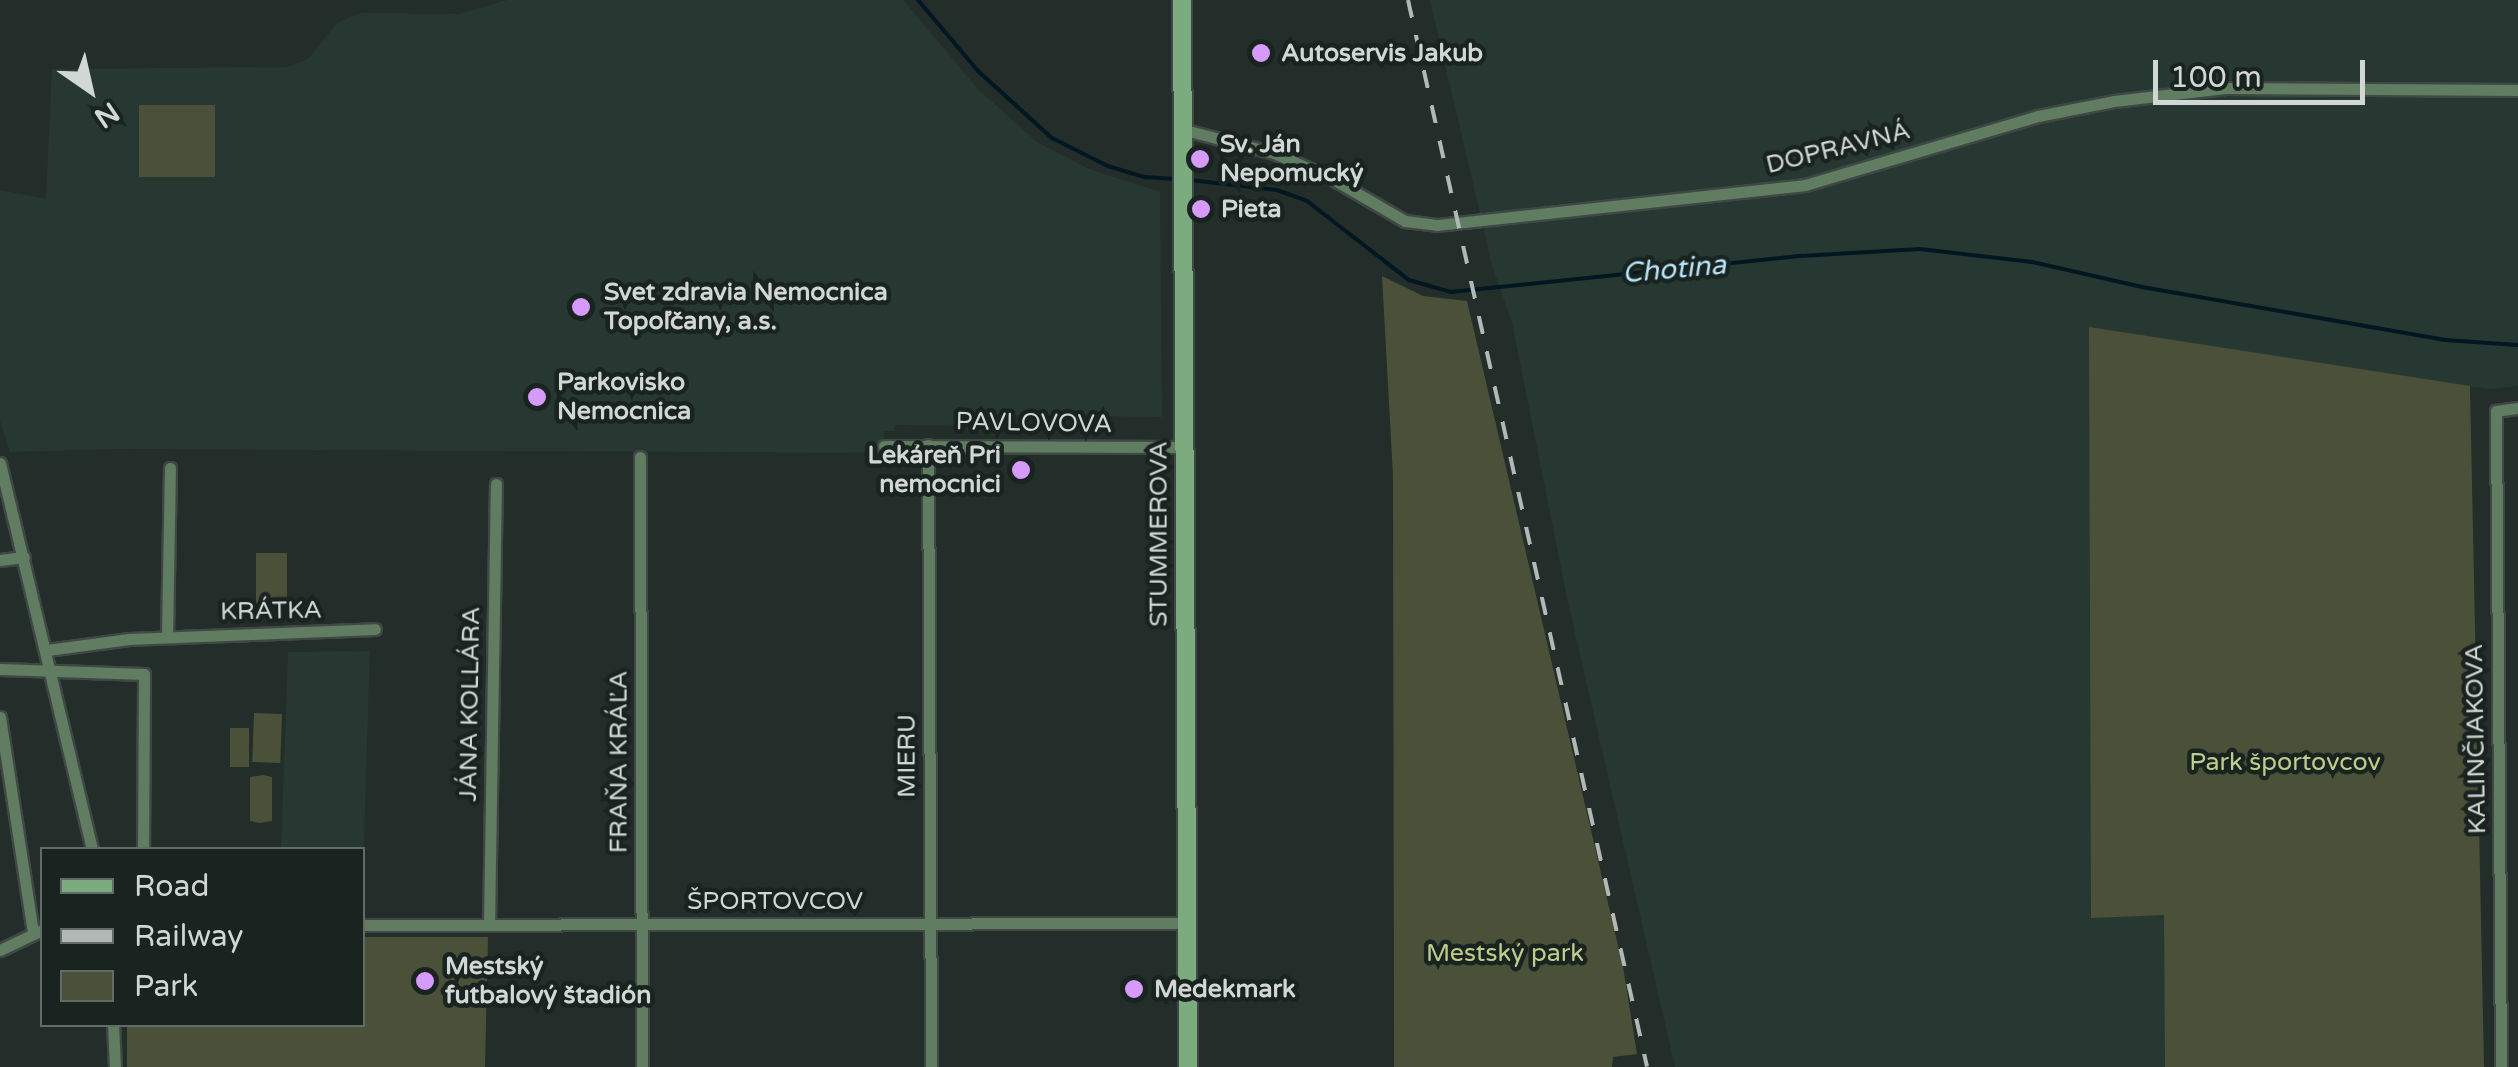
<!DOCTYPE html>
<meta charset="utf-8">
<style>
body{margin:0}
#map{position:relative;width:2518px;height:1067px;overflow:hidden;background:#232d29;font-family:"Varela Round",sans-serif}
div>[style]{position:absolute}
.built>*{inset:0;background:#273833}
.green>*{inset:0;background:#4b5139;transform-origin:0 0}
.stream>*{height:4px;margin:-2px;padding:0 2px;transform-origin:2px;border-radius:2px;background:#021721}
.roads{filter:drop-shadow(2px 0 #3f4844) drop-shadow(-2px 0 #3f4844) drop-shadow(0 2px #3f4844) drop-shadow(0 -2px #3f4844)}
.street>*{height:11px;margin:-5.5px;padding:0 5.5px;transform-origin:5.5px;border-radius:5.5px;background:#607c61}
.secondary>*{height:18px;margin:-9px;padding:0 9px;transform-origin:9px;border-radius:9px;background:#7dab80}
.rail>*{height:4px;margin-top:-2px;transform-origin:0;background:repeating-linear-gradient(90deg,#b1b8b5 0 18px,transparent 0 36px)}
.dots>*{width:28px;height:28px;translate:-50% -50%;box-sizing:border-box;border:5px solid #192320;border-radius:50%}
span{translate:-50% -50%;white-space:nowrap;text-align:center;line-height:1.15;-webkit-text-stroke:9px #192320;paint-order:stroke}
.poi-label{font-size:25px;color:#d0d7d4;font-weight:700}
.left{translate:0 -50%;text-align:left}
.right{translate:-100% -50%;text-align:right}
.street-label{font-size:25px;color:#d0d7d4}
.park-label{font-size:25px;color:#bfcd8c}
.water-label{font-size:28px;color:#bae4f9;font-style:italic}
.legend{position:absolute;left:40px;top:847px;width:325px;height:180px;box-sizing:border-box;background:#192320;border:2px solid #626b68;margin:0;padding:12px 18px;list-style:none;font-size:30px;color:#d0d7d4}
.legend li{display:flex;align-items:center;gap:20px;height:50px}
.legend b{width:50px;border:2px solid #626b68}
.north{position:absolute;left:40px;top:40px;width:100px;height:100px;-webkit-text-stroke:8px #192320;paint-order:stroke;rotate:146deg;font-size:28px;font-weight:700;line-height:40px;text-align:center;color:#d0d7d4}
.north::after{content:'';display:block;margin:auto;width:35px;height:45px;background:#d0d7d4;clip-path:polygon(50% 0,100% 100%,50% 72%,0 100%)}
.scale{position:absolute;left:2153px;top:60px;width:212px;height:45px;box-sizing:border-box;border:5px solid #d0d7d4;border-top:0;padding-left:12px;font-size:30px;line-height:35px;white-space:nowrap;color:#d0d7d4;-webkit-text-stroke:8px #192320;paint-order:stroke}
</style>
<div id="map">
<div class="built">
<i style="clip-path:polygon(507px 0,903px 0,978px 89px,1037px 142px,1089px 169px,1160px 192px,1162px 417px,1013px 415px,1012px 419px,988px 415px,987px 431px,967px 431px,967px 426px,895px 425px,894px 431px,884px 431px,884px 453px,123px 449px,10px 452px,0 421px,0 190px,46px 199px,52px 69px,288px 67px,308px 59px,337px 23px,360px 13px,459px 14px)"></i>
<i style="clip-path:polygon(1430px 0,2518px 0,2518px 386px,2490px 389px,2133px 340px,2092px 769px,2091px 917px,2164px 914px,2165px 1067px,1675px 1067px,1567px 598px,1512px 323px,1492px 265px)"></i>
<i style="clip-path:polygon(370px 651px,363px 871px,362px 850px,281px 849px,288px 652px)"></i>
</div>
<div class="green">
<i style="left:139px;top:105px;width:76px;height:72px"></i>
<i style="clip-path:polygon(1382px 276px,1423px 296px,1467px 301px,1623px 967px,1637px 1054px,1613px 1057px,1612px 1067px,1394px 1067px,1393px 476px)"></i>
<i style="clip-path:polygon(2089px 327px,2470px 386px,2484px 1067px,2165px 1067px,2164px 915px,2091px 918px)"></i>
<i style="left:256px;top:553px;width:31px;height:55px"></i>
<i style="left:254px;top:713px;width:28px;height:49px;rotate:2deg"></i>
<i style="left:230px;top:728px;width:19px;height:39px"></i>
<i style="clip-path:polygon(263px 775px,272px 777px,272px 821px,260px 823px,250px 821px,250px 777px)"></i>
<i style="clip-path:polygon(363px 937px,488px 937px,485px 1067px,127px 1067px,127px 1025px,362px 1024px)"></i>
</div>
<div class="stream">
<i style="left:918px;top:0;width:93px;rotate:49.8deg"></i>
<i style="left:978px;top:71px;width:100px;rotate:42.2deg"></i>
<i style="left:1052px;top:138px;width:63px;rotate:26.6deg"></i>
<i style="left:1108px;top:166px;width:39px;rotate:17deg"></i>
<i style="left:1145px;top:177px;width:30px;rotate:4deg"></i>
<i style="left:1190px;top:180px;width:88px;rotate:6.6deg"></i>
<i style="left:1277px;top:190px;width:32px;rotate:20deg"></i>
<i style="left:1307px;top:201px;width:129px;rotate:37.8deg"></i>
<i style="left:1409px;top:280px;width:44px;rotate:15.9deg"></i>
<i style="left:1451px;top:292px;width:352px;rotate:-5.9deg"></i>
<i style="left:1801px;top:256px;width:119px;rotate:-3.4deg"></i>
<i style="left:1920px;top:249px;width:113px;rotate:6.6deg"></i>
<i style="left:2032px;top:262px;width:113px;rotate:12.8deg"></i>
<i style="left:2142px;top:287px;width:308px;rotate:9.9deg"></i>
<i style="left:2445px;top:340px;width:73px;rotate:3.9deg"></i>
</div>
<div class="roads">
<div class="street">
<i style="left:1185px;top:130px;width:92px;rotate:14.5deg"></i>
<i style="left:1274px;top:153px;width:62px;rotate:23.7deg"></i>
<i style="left:1331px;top:178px;width:86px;rotate:30.2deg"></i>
<i style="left:1405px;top:221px;width:32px;rotate:7deg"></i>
<i style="left:1437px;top:225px;width:370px;rotate:-6.2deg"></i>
<i style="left:1805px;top:185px;width:243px;rotate:-16.5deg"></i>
<i style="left:2038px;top:116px;width:77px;rotate:-11.2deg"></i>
<i style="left:2114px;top:101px;width:112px;rotate:-6.7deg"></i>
<i style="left:2225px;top:88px;width:293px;rotate:0.4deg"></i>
<i style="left:928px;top:445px;width:622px;rotate:89.72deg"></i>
<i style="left:884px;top:446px;width:300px;rotate:0.2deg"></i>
<i style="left:640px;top:457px;width:610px;rotate:89.81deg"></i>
<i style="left:0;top:463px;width:398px;rotate:76.6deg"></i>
<i style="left:0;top:560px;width:24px;rotate:-7deg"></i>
<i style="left:167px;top:637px;width:169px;rotate:-89deg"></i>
<i style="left:47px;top:650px;width:83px;rotate:-7.6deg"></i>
<i style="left:129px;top:639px;width:246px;rotate:-2.3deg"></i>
<i style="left:0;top:669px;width:144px;rotate:2deg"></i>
<i style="left:144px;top:674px;width:176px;rotate:90.3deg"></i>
<i style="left:0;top:717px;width:219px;rotate:81.3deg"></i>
<i style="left:362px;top:925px;width:825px;rotate:-0.14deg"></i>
<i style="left:489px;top:925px;width:441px;rotate:-89.1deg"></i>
<i style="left:0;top:950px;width:47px;rotate:-25.5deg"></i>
<i style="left:113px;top:1024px;width:43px;rotate:87.3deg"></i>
<i style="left:2501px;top:1067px;width:656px;rotate:-90.44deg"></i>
<i style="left:2496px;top:411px;width:22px;rotate:-8deg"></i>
</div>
<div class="secondary">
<i style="left:1182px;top:0;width:1067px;rotate:89.68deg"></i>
</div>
</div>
<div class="rail">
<i style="left:1408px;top:0;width:1093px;rotate:77.37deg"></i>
</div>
<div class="dots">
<i style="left:1261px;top:53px;background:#d69bfa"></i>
<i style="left:1200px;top:159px;background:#d69bfa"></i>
<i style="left:1201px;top:209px;background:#d69bfa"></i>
<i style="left:581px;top:307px;background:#d69bfa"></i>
<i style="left:537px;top:397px;background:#d69bfa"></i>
<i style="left:1021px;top:470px;background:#d69bfa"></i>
<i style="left:425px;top:981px;background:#d69bfa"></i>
<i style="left:1134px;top:989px;background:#d69bfa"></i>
</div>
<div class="poi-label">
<span class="left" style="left:1281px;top:53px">Autoservis Jakub</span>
<span class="left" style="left:1220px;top:159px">Sv. Ján<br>Nepomucký</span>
<span class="left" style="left:1221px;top:209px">Pieta</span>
<span class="left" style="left:604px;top:307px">Svet zdravia Nemocnica<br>Topoľčany, a.s.</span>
<span class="left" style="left:557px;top:397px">Parkovisko<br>Nemocnica</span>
<span class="right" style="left:1001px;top:470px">Lekáreň Pri<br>nemocnici</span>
<span class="left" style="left:445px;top:981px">Mestský<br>futbalový štadión</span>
<span class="left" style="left:1154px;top:989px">Medekmark</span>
</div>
<div class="street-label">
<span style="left:1838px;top:148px;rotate:-14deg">DOPRAVNÁ</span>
<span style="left:1034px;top:423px;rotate:1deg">PAVLOVOVA</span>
<span style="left:1159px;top:534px;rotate:-90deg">STUMMEROVA</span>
<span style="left:271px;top:611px;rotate:-1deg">KRÁTKA</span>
<span style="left:470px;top:704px;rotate:-89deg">JÁNA KOLLÁRA</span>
<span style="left:2476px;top:739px;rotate:-91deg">KALINČIAKOVA</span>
<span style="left:907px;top:756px;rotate:-90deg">MIERU</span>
<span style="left:619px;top:762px;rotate:-90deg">FRAŇA KRÁĽA</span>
<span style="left:775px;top:901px">ŠPORTOVCOV</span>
</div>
<div class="park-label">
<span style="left:2285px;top:762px">Park športovcov</span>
<span style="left:1505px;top:953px">Mestský park</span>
</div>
<div class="water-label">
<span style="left:1674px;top:269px;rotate:-5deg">Chotina</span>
</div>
<ul class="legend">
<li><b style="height:12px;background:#7dab80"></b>Road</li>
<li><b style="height:12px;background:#b1b8b5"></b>Railway</li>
<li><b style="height:28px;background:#4b5139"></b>Park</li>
</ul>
<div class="north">N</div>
<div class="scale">100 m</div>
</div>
